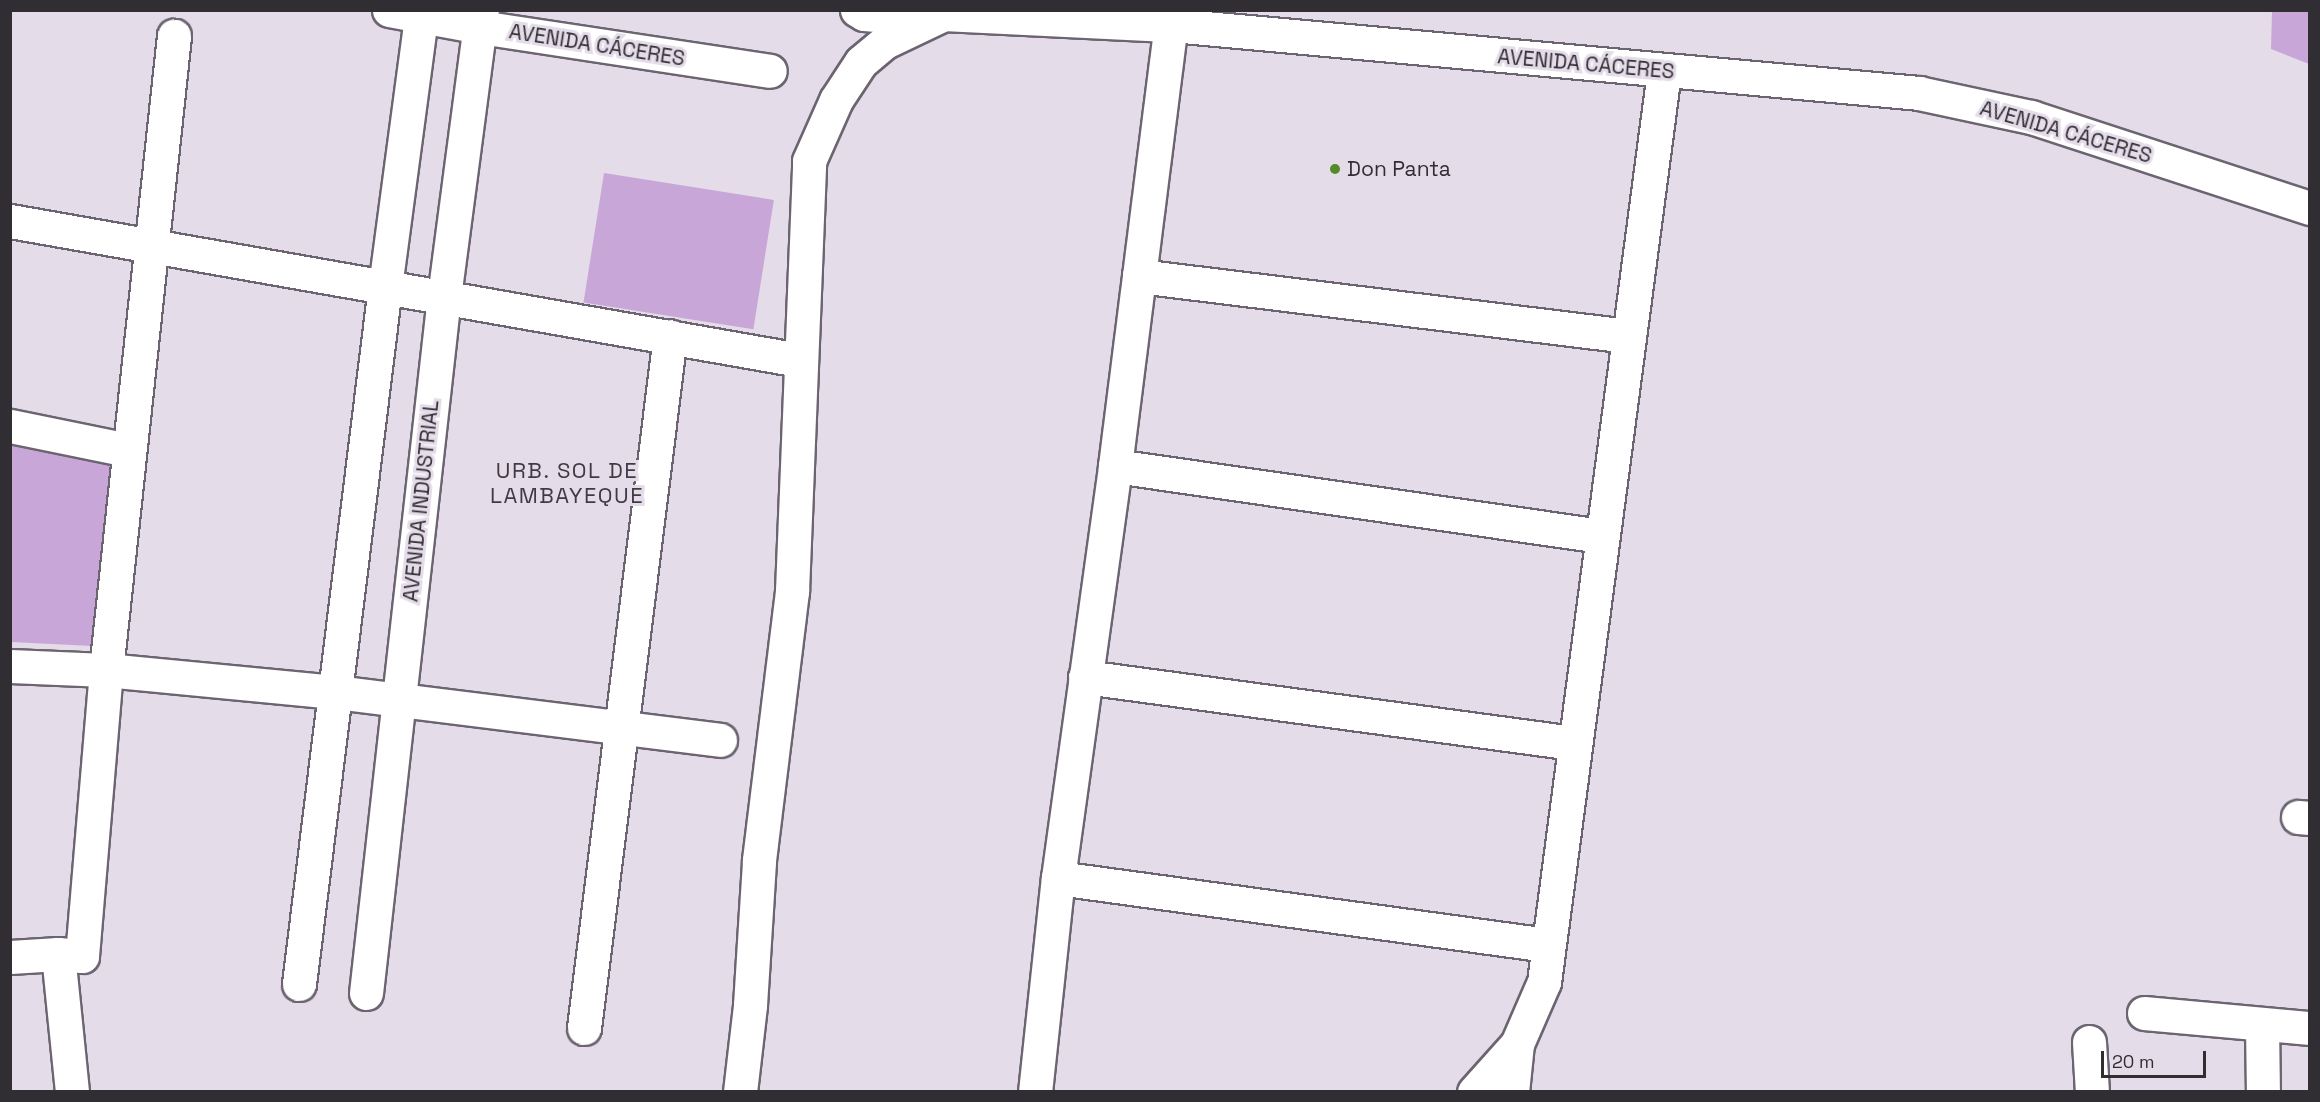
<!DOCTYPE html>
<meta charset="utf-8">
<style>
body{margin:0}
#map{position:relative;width:2320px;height:1102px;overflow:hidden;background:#e5dce9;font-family:"Space Grotesk",sans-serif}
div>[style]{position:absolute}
.green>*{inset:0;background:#c8a7d8;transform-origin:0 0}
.roads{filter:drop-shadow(2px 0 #6c6470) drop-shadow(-2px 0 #6c6470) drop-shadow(0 2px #6c6470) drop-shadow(0 -2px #6c6470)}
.minor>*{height:33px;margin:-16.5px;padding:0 16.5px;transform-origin:16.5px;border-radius:16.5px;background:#fff}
.dots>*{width:16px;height:16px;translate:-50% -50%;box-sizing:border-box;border:3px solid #e5dce9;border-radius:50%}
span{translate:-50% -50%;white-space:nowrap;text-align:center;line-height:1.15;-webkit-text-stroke:6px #e5dce9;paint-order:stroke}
.street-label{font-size:21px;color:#312e33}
.poi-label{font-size:21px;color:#312e33}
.left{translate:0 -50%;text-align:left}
.neighbourhood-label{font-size:22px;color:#413a45;letter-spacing:1.5px}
.frame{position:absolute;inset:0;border:12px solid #312e33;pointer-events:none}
.scale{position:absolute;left:2101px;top:1051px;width:105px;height:27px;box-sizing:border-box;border:3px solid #312e33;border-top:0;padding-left:8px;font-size:18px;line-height:21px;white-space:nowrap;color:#312e33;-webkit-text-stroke:4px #e5dce9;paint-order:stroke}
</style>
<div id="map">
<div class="green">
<i style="clip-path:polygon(2272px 11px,2309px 11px,2309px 64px,2271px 49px)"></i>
<i style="left:604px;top:173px;width:172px;height:131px;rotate:9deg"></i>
<i style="clip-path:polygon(11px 441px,113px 460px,92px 646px,11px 642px)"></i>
</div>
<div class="roads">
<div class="minor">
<i style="left:389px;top:10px;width:93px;rotate:10.6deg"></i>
<i style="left:480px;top:27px;width:293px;rotate:8.6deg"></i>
<i style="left:857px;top:10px;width:8px;rotate:30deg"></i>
<i style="left:864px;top:14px;width:48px;rotate:4.8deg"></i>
<i style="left:912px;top:18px;width:18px;rotate:-6deg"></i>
<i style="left:10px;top:221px;width:801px;rotate:9.99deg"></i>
<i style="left:1139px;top:276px;width:493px;rotate:7deg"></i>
<i style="left:10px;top:426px;width:120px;rotate:11.5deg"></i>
<i style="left:1115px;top:466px;width:492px;rotate:8.2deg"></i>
<i style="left:10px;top:666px;width:96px;rotate:2.4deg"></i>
<i style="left:106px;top:670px;width:230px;rotate:5.5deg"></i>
<i style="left:335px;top:692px;width:388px;rotate:7.1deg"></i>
<i style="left:1085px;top:677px;width:494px;rotate:7.7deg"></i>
<i style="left:2298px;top:817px;width:12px;rotate:5deg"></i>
<i style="left:1058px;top:878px;width:495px;rotate:7.8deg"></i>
<i style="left:58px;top:954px;width:139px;rotate:84.2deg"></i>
<i style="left:10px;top:957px;width:48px;rotate:-3.6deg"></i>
<i style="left:58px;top:954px;width:24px;rotate:5deg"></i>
<i style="left:82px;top:956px;width:287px;rotate:-85.2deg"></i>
<i style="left:106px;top:670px;width:638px;rotate:-83.88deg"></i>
<i style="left:299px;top:984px;width:702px;rotate:-82.97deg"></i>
<i style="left:385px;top:287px;width:279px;rotate:-82.4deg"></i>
<i style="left:366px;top:993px;width:700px;rotate:-83.61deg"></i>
<i style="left:444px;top:297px;width:290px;rotate:-82.5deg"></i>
<i style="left:2144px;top:1013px;width:167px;rotate:5.2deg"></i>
<i style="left:2262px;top:1024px;width:68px;rotate:89.2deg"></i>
<i style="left:584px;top:1028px;width:697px;rotate:-82.92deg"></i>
<i style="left:2089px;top:1042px;width:50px;rotate:86.6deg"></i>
<i style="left:740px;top:1092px;width:88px;rotate:-83.4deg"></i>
<i style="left:750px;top:1005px;width:145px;rotate:-86.4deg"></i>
<i style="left:759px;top:860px;width:271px;rotate:-83deg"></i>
<i style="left:792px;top:591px;width:430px;rotate:-87.7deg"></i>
<i style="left:809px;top:161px;width:67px;rotate:-66.1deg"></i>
<i style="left:836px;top:100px;width:45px;rotate:-56.7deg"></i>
<i style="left:861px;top:62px;width:31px;rotate:-40deg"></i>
<i style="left:885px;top:42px;width:65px;rotate:-25.4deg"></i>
<i style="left:944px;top:14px;width:228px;rotate:2.8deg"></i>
<i style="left:1172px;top:25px;width:750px;rotate:5.2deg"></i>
<i style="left:1919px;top:93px;width:115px;rotate:12.1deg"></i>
<i style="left:2031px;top:117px;width:293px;rotate:18.1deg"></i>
<i style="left:1035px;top:1092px;width:215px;rotate:-83.9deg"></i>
<i style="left:1058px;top:878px;width:416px;rotate:-82.1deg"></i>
<i style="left:1115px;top:466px;width:460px;rotate:-82.8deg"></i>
<i style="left:1474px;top:1092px;width:64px;rotate:-48.1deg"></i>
<i style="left:1512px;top:1092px;width:48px;rotate:-84.1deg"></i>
<i style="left:1517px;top:1044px;width:68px;rotate:-66.5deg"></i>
<i style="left:1544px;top:982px;width:918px;rotate:-82.49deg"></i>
</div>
</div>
<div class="dots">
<i style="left:1335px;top:169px;background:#528b27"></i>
</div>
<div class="street-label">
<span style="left:597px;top:45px;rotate:9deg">AVENIDA CÁCERES</span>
<span style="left:1586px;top:64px;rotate:5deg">AVENIDA CÁCERES</span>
<span style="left:2066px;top:132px;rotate:16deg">AVENIDA CÁCERES</span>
<span style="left:421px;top:501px;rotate:-84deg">AVENIDA INDUSTRIAL</span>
</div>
<div class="poi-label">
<span class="left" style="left:1347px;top:169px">Don Panta</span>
</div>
<div class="neighbourhood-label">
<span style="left:567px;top:483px">URB. SOL DE<br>LAMBAYEQUE</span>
</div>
<div class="frame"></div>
<div class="scale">20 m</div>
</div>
